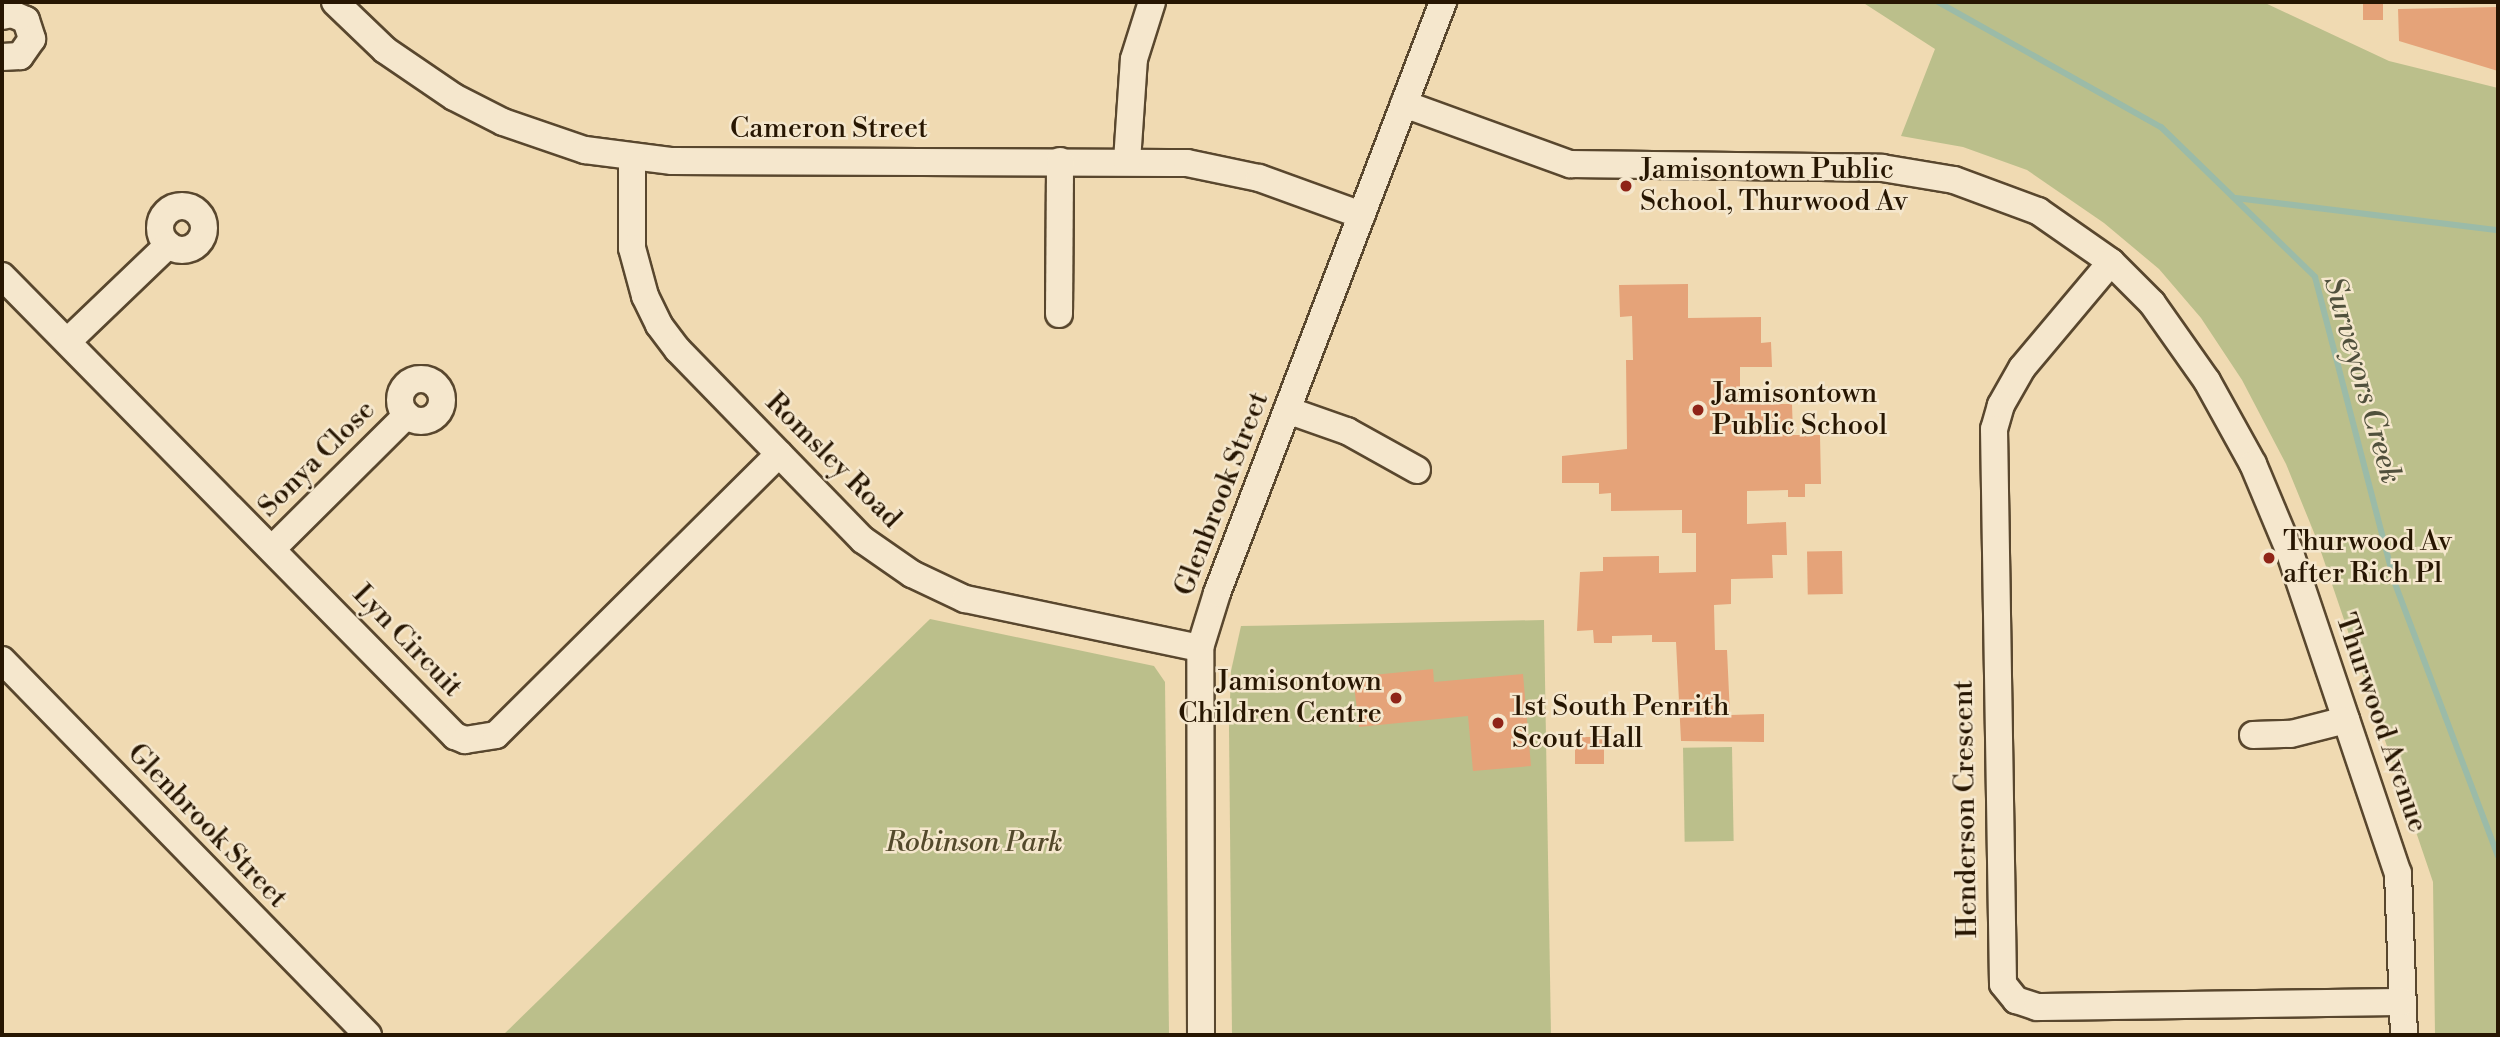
<!DOCTYPE html>
<style>
body{margin:0}
#map{position:relative;width:2500px;height:1037px;overflow:hidden;background:#f0dab2;font-family:"Libre Bodoni",serif}
div>[style]{position:absolute}
.green>*{inset:0;background:#bbbf8b;transform-origin:0 0}
.stream>*{height:6px;margin:-3px;padding:0 3px;transform-origin:3px;border-radius:3px;background:#9bbba8}
.building>*{inset:0;background:#e5a379;transform-origin:0 0}
.roads{filter:drop-shadow(2px 0 #59472e) drop-shadow(-2px 0 #59472e) drop-shadow(0 2px #59472e) drop-shadow(0 -2px #59472e)}
.minor>*{height:26px;margin:-13px;padding:0 13px;transform-origin:13px;border-radius:13px;background:#f5e7cd}
.minor>.ring{margin:-13px;padding:0;box-sizing:content-box;background:none;border:26px solid #f5e7cd;border-radius:50%}
.dots>*{width:19px;height:19px;translate:-50% -50%;box-sizing:border-box;border:4px solid #f5e7cd;border-radius:50%}
span{translate:-50% -50%;white-space:nowrap;text-align:center;line-height:1.15;-webkit-text-stroke:5px #f5e7cd;paint-order:stroke}
.street-label{font-size:28px;color:#271602}
.poi-label{font-size:28px;color:#271602}
.left{translate:0 -50%;text-align:left}
.right{translate:-100% -50%;text-align:right}
.park-label{font-size:28px;color:#53492b;font-style:italic}
.water-label{font-size:30px;color:#50503c;font-style:italic}
.frame{position:absolute;inset:0;border:4px solid #271602;pointer-events:none}
</style>
<div id="map">
<div class="green">
<i style="clip-path:polygon(1862px 2px,2263px 2px,2389px 61px,2498px 88px,2498px 1035px,2435px 1035px,2433px 882px,2317px 540px,2286px 464px,2242px 380px,2201px 318px,2159px 269px,2104px 223px,2027px 170px,1963px 147px,1901px 136px,1935px 49px)"></i>
<i style="clip-path:polygon(930px 619px,1154px 666px,1165px 682px,1169px 1035px,503px 1035px)"></i>
<i style="clip-path:polygon(1544px 620px,1551px 1035px,1232px 1035px,1229px 728px,1231px 671px,1241px 626px)"></i>
<i style="left:1732px;top:747px;width:94px;height:49px;rotate:89deg"></i>
</div>
<div class="stream">
<i style="left:1938px;top:2px;width:256px;rotate:29.3deg"></i>
<i style="left:2161px;top:127px;width:215px;rotate:44.2deg"></i>
<i style="left:2315px;top:277px;width:314px;rotate:75.4deg"></i>
<i style="left:2394px;top:581px;width:294px;rotate:69.3deg"></i>
<i style="left:2236px;top:198px;width:264px;rotate:7deg"></i>
</div>
<div class="building">
<i style="left:2363px;top:2px;width:20px;height:18px"></i>
<i style="clip-path:polygon(2498px 7px,2498px 71px,2399px 41px,2398px 9px)"></i>
<i style="clip-path:polygon(1688px 284px,1688px 318px,1761px 317px,1761px 343px,1771px 342px,1772px 367px,1740px 367px,1740px 404px,1792px 404px,1793px 435px,1820px 435px,1821px 484px,1805px 484px,1805px 497px,1788px 497px,1788px 490px,1747px 491px,1747px 524px,1786px 522px,1787px 555px,1772px 555px,1773px 578px,1731px 579px,1731px 604px,1714px 605px,1715px 650px,1727px 650px,1730px 715px,1764px 714px,1764px 742px,1681px 741px,1676px 642px,1652px 642px,1652px 635px,1612px 636px,1612px 643px,1594px 643px,1593px 630px,1577px 631px,1580px 572px,1603px 571px,1603px 557px,1659px 556px,1659px 573px,1696px 572px,1696px 533px,1682px 533px,1682px 510px,1611px 511px,1611px 493px,1599px 494px,1599px 483px,1562px 483px,1562px 456px,1627px 449px,1626px 360px,1633px 360px,1632px 316px,1620px 317px,1619px 285px)"></i>
<i style="left:1842px;top:551px;width:43px;height:35px;rotate:89deg"></i>
<i style="clip-path:polygon(1433px 669px,1434px 682px,1523px 674px,1531px 766px,1473px 771px,1468px 716px,1359px 727px,1353px 677px)"></i>
<i style="left:1575px;top:737px;width:29px;height:27px"></i>
</div>
<div class="roads">
<div class="minor">
<i style="left:335px;top:2px;width:69px;rotate:43.8deg"></i>
<i style="left:385px;top:50px;width:83px;rotate:34.3deg"></i>
<i style="left:454px;top:97px;width:55px;rotate:27deg"></i>
<i style="left:503px;top:122px;width:87px;rotate:18.9deg"></i>
<i style="left:585px;top:150px;width:88px;rotate:7.2deg"></i>
<i style="left:672px;top:161px;width:515px;rotate:0.22deg"></i>
<i style="left:1187px;top:163px;width:74px;rotate:11.8deg"></i>
<i style="left:1259px;top:178px;width:109px;rotate:19.9deg"></i>
<i style="left:2px;top:16px;width:10px;rotate:-11deg"></i>
<i style="left:12px;top:14px;width:15px;rotate:23deg"></i>
<i style="left:26px;top:20px;width:20px;rotate:72deg"></i>
<i style="left:32px;top:39px;width:21px;rotate:125deg"></i>
<i style="left:20px;top:56px;width:18px;rotate:177deg"></i>
<i style="left:1404px;top:104px;width:177px;rotate:19.9deg"></i>
<i style="left:1570px;top:164px;width:312px;rotate:0.7deg"></i>
<i style="left:1882px;top:168px;width:73px;rotate:9.5deg"></i>
<i style="left:1954px;top:180px;width:90px;rotate:20.3deg"></i>
<i style="left:2038px;top:211px;width:89px;rotate:34.9deg"></i>
<i style="left:2111px;top:262px;width:58px;rotate:45deg"></i>
<i style="left:2152px;top:303px;width:95px;rotate:54.8deg"></i>
<i style="left:2207px;top:381px;width:95px;rotate:61deg"></i>
<i style="left:2253px;top:464px;width:93px;rotate:67.3deg"></i>
<i style="left:2289px;top:550px;width:341px;rotate:71.4deg"></i>
<i style="left:2398px;top:873px;width:162px;rotate:87.9deg"></i>
<i style="left:632px;top:158px;width:90px;rotate:90deg"></i>
<i style="left:632px;top:248px;width:50px;rotate:74.8deg"></i>
<i style="left:645px;top:296px;width:32px;rotate:64deg"></i>
<i style="left:659px;top:325px;width:31px;rotate:53deg"></i>
<i style="left:678px;top:350px;width:265px;rotate:45.8deg"></i>
<i style="left:863px;top:540px;width:60px;rotate:34.8deg"></i>
<i style="left:912px;top:574px;width:59px;rotate:25.3deg"></i>
<i style="left:965px;top:599px;width:240px;rotate:11.8deg"></i>
<i style="left:1127px;top:161px;width:102px;rotate:-86.1deg"></i>
<i style="left:1134px;top:59px;width:60px;rotate:-72.5deg"></i>
<i class="ring" style="left:160px;top:206px;width:18px;height:18px"></i>
<i style="left:2111px;top:262px;width:138px;rotate:130deg"></i>
<i style="left:2022px;top:368px;width:43px;rotate:119.6deg"></i>
<i style="left:2001px;top:405px;width:25px;rotate:106deg"></i>
<i style="left:1994px;top:429px;width:555px;rotate:89.07deg"></i>
<i style="left:2003px;top:984px;width:21px;rotate:51deg"></i>
<i style="left:2016px;top:1000px;width:22px;rotate:18deg"></i>
<i style="left:2037px;top:1007px;width:366px;rotate:-0.8deg"></i>
<i style="left:2px;top:276px;width:646px;rotate:45.44deg"></i>
<i style="left:455px;top:736px;width:11px;rotate:22deg"></i>
<i style="left:465px;top:740px;width:31px;rotate:-9deg"></i>
<i style="left:496px;top:735px;width:399px;rotate:-44.8deg"></i>
<i style="left:1059px;top:314px;width:153px;rotate:-89.6deg"></i>
<i style="left:68px;top:341px;width:139px;rotate:-43.8deg"></i>
<i class="ring" style="left:400px;top:379px;width:16px;height:16px"></i>
<i style="left:1287px;top:410px;width:64px;rotate:19.3deg"></i>
<i style="left:1347px;top:431px;width:80px;rotate:29.1deg"></i>
<i style="left:272px;top:549px;width:190px;rotate:-44.8deg"></i>
<i style="left:2px;top:660px;width:524px;rotate:45.7deg"></i>
<i style="left:2253px;top:735px;width:38px;rotate:-2deg"></i>
<i style="left:2291px;top:734px;width:57px;rotate:-14.3deg"></i>
<i style="left:1201px;top:1035px;width:387px;rotate:-90.1deg"></i>
<i style="left:1200px;top:648px;width:58px;rotate:-72.8deg"></i>
<i style="left:1217px;top:593px;width:633px;rotate:-69.07deg"></i>
</div>
</div>
<div class="dots">
<i style="left:1626px;top:186px;background:#8f2418"></i>
<i style="left:1698px;top:410px;background:#8f2418"></i>
<i style="left:2269px;top:558px;background:#8f2418"></i>
<i style="left:1396px;top:698px;background:#8f2418"></i>
<i style="left:1498px;top:723px;background:#8f2418"></i>
</div>
<div class="street-label">
<span style="left:829px;top:129px">Cameron Street</span>
<span style="left:317px;top:459px;rotate:-45deg">Sonya Close</span>
<span style="left:833px;top:461px;rotate:45deg">Romsley Road</span>
<span style="left:1222px;top:494px;rotate:-69deg">Glenbrook Street</span>
<span style="left:407px;top:641px;rotate:46deg">Lyn Circuit</span>
<span style="left:2381px;top:723px;rotate:71deg">Thurwood Avenue</span>
<span style="left:1966px;top:809px;rotate:-91deg">Henderson Crescent</span>
<span style="left:207px;top:826px;rotate:46deg">Glenbrook Street</span>
</div>
<div class="poi-label">
<span class="left" style="left:1640px;top:186px">Jamisontown Public<br>School, Thurwood Av</span>
<span class="left" style="left:1712px;top:410px">Jamisontown<br>Public School</span>
<span class="left" style="left:2283px;top:558px">Thurwood Av<br>after Rich Pl</span>
<span class="right" style="left:1382px;top:698px">Jamisontown<br>Children Centre</span>
<span class="left" style="left:1512px;top:723px">1st South Penrith<br>Scout Hall</span>
</div>
<div class="park-label">
<span style="left:974px;top:843px">Robinson Park</span>
</div>
<div class="water-label">
<span style="left:2362px;top:380px;rotate:74deg">Surveyors Creek</span>
</div>
<div class="frame"></div>
</div>
